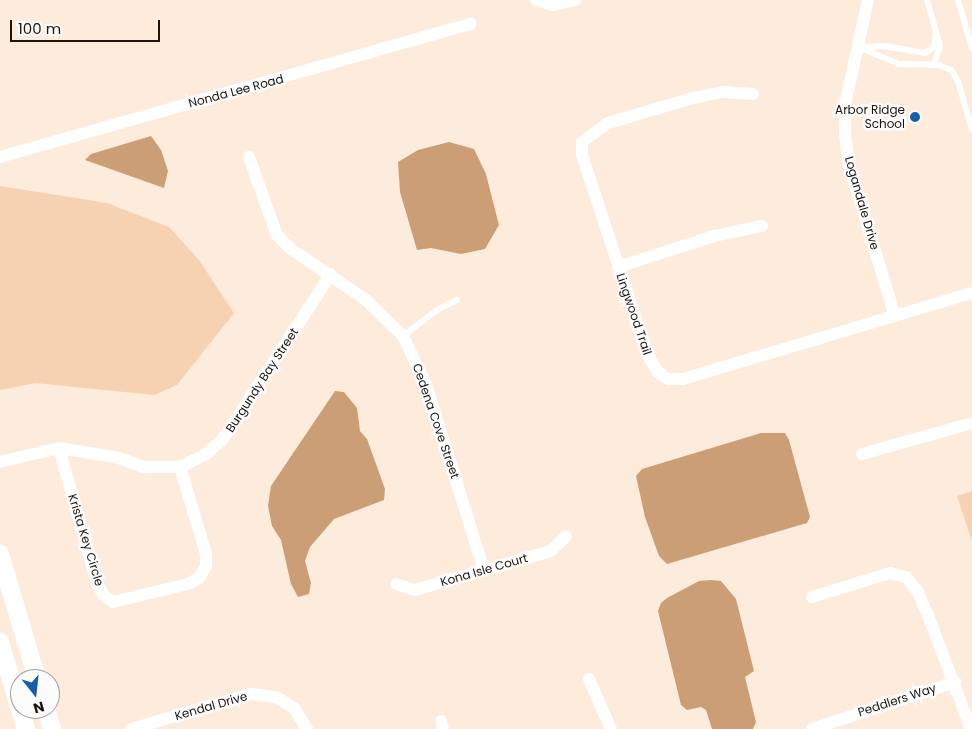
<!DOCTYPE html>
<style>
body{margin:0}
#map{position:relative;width:972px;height:729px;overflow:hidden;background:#fdebdb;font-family:Poppins,sans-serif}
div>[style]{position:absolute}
.green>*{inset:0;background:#f7d2b2}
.water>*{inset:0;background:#cb9e76}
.service>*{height:6px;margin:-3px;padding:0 3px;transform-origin:3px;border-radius:3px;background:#fff}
.minor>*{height:12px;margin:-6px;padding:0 6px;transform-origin:6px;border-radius:6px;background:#fff}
.secondary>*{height:18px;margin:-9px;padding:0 9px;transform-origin:9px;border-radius:9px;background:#fff}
.dots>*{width:14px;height:14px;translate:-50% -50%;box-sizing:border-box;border:2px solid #fcfcfc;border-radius:50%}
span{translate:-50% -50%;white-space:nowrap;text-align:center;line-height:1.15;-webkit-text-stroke:5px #fcfcfc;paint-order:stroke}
.street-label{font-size:12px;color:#1c140d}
.poi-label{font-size:12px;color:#1c140d}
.right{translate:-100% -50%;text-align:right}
.north{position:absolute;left:10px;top:669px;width:50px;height:50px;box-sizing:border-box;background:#fcfcfc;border:1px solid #a29f9c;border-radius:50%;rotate:164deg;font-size:14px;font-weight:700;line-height:20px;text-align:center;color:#1c140d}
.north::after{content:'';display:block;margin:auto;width:18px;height:22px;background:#175dad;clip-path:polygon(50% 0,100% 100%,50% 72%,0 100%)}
.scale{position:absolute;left:10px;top:20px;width:150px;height:22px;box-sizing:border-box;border:2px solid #1c140d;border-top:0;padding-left:6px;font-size:15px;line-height:18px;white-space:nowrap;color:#1c140d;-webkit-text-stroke:4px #fcfcfc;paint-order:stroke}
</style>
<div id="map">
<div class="green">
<i style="clip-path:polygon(0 186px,107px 203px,169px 227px,199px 260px,234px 313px,177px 385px,154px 395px,35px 383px,0 390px)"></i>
<i style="clip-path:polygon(972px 491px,972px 541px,957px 496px)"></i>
</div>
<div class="water">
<i style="clip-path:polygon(151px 136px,161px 150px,168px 171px,164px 188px,85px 160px,91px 154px)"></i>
<i style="clip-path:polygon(449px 142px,474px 149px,486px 174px,499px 225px,485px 249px,461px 254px,431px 248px,417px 250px,400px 192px,398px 162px,418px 150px)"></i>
<i style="clip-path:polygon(335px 391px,344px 392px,357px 408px,360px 431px,367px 439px,385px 489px,384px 500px,334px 519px,310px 547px,305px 561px,311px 583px,309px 594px,298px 597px,291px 584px,281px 540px,272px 526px,268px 506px,271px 486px)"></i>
<i style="clip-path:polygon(761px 433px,785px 433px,789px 440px,810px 517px,807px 523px,667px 564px,659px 556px,645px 517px,636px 476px,642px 469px)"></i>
<i style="clip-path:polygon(712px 580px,721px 581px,736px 599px,754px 671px,745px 677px,756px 722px,753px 729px,712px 729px,706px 710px,701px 707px,687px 710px,681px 705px,658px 611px,661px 603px,667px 598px,699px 581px)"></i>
</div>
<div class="service">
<i style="left:927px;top:0;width:48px;rotate:74.2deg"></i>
<i style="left:940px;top:46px;width:20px;rotate:108deg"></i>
<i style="left:958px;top:0;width:50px;rotate:73.7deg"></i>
<i style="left:858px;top:47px;width:44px;rotate:22.5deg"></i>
<i style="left:899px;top:64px;width:39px;rotate:1deg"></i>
<i style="left:938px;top:65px;width:14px;rotate:21deg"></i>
<i style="left:951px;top:70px;width:13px;rotate:58deg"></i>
<i style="left:958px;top:81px;width:51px;rotate:74.1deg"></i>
<i style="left:859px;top:47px;width:25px;rotate:-2deg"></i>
<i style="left:884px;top:46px;width:42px;rotate:9.7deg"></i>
<i style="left:925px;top:53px;width:11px;rotate:-34deg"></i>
<i style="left:934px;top:47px;width:16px;rotate:-83deg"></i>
<i style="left:403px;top:336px;width:43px;rotate:-37.4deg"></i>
<i style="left:437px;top:310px;width:22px;rotate:-27deg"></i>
</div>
<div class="minor">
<i style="left:536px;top:0;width:18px;rotate:16deg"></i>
<i style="left:553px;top:5px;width:23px;rotate:-13deg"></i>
<i style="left:868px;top:0;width:103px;rotate:102.3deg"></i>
<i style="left:846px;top:101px;width:33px;rotate:92deg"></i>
<i style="left:845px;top:134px;width:31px;rotate:83deg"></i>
<i style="left:849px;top:165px;width:158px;rotate:73.1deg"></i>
<i style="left:753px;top:94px;width:31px;rotate:-176deg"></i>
<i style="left:722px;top:92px;width:30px;rotate:168deg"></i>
<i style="left:693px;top:98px;width:89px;rotate:163.6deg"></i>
<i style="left:608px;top:123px;width:32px;rotate:144deg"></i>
<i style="left:582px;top:142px;width:13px;rotate:90deg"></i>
<i style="left:582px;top:155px;width:212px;rotate:71.8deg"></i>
<i style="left:648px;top:356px;width:19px;rotate:58deg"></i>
<i style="left:658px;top:372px;width:12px;rotate:35deg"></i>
<i style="left:668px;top:379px;width:15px"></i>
<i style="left:683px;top:379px;width:302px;rotate:-16.6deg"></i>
<i style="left:0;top:157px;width:489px;rotate:-15.8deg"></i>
<i style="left:249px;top:157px;width:83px;rotate:70.3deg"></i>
<i style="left:277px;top:235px;width:20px;rotate:45deg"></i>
<i style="left:291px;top:249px;width:91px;rotate:34.2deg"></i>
<i style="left:366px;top:300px;width:52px;rotate:44.2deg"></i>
<i style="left:403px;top:336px;width:53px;rotate:64.4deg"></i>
<i style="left:426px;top:384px;width:195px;rotate:72.7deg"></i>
<i style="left:618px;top:267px;width:101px;rotate:-17.9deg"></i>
<i style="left:714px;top:236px;width:49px;rotate:-11.8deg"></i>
<i style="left:59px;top:448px;width:140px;rotate:74.3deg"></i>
<i style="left:97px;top:583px;width:13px;rotate:63deg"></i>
<i style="left:103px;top:595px;width:12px;rotate:35deg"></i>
<i style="left:113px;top:602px;width:77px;rotate:-13.5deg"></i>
<i style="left:188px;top:584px;width:13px;rotate:-29deg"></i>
<i style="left:199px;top:578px;width:14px;rotate:-60deg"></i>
<i style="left:206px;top:566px;width:12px;rotate:-90deg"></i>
<i style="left:206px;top:554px;width:91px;rotate:-106.6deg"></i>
<i style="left:862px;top:454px;width:114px;rotate:-15.7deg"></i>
<i style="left:0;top:462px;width:61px;rotate:-13.3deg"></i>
<i style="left:59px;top:448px;width:58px;rotate:9deg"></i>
<i style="left:116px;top:457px;width:30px;rotate:20deg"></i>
<i style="left:144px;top:467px;width:36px"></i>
<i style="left:180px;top:467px;width:28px;rotate:-26deg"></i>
<i style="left:205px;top:455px;width:24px;rotate:-42deg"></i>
<i style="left:223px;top:439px;width:197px;rotate:-56.8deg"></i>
<i style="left:396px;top:584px;width:20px;rotate:18deg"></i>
<i style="left:415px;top:590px;width:141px;rotate:-16deg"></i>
<i style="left:551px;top:551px;width:21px;rotate:-45deg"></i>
<i style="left:812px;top:597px;width:82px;rotate:-17.1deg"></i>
<i style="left:890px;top:573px;width:16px;rotate:14deg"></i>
<i style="left:906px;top:577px;width:19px;rotate:51deg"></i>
<i style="left:918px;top:592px;width:25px;rotate:67deg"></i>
<i style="left:928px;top:615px;width:122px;rotate:69.3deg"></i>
<i style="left:589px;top:679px;width:55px;rotate:66.3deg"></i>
<i style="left:441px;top:721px;width:8px;rotate:76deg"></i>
<i style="left:131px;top:729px;width:125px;rotate:-16.3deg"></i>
<i style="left:251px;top:694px;width:25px;rotate:7deg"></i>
<i style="left:276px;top:697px;width:21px;rotate:31deg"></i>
<i style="left:294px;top:708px;width:25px;rotate:58deg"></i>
<i style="left:812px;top:729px;width:151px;rotate:-18.2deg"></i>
</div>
<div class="secondary">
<i style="left:0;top:554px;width:130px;rotate:73.5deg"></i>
<i style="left:0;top:642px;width:91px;rotate:73.4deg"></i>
<i style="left:46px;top:709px;width:21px;rotate:73deg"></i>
</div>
<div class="dots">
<i style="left:915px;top:117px;background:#175dad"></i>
</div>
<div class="street-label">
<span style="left:236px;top:91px;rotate:-15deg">Nonda Lee Road</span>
<span style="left:862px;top:203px;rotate:74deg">Logandale Drive</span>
<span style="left:634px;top:314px;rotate:71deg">Lingwood Trail</span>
<span style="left:262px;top:380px;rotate:-57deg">Burgundy Bay Street</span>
<span style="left:436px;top:421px;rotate:71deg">Cedena Cove Street</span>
<span style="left:86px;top:540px;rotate:73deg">Krista Key Circle</span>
<span style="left:484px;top:570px;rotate:-16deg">Kona Isle Court</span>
<span style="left:897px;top:700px;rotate:-18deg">Peddlers Way</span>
<span style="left:211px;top:706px;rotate:-16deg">Kendal Drive</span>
</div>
<div class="poi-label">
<span class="right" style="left:905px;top:117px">Arbor Ridge<br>School</span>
</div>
<div class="north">N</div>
<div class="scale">100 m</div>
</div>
